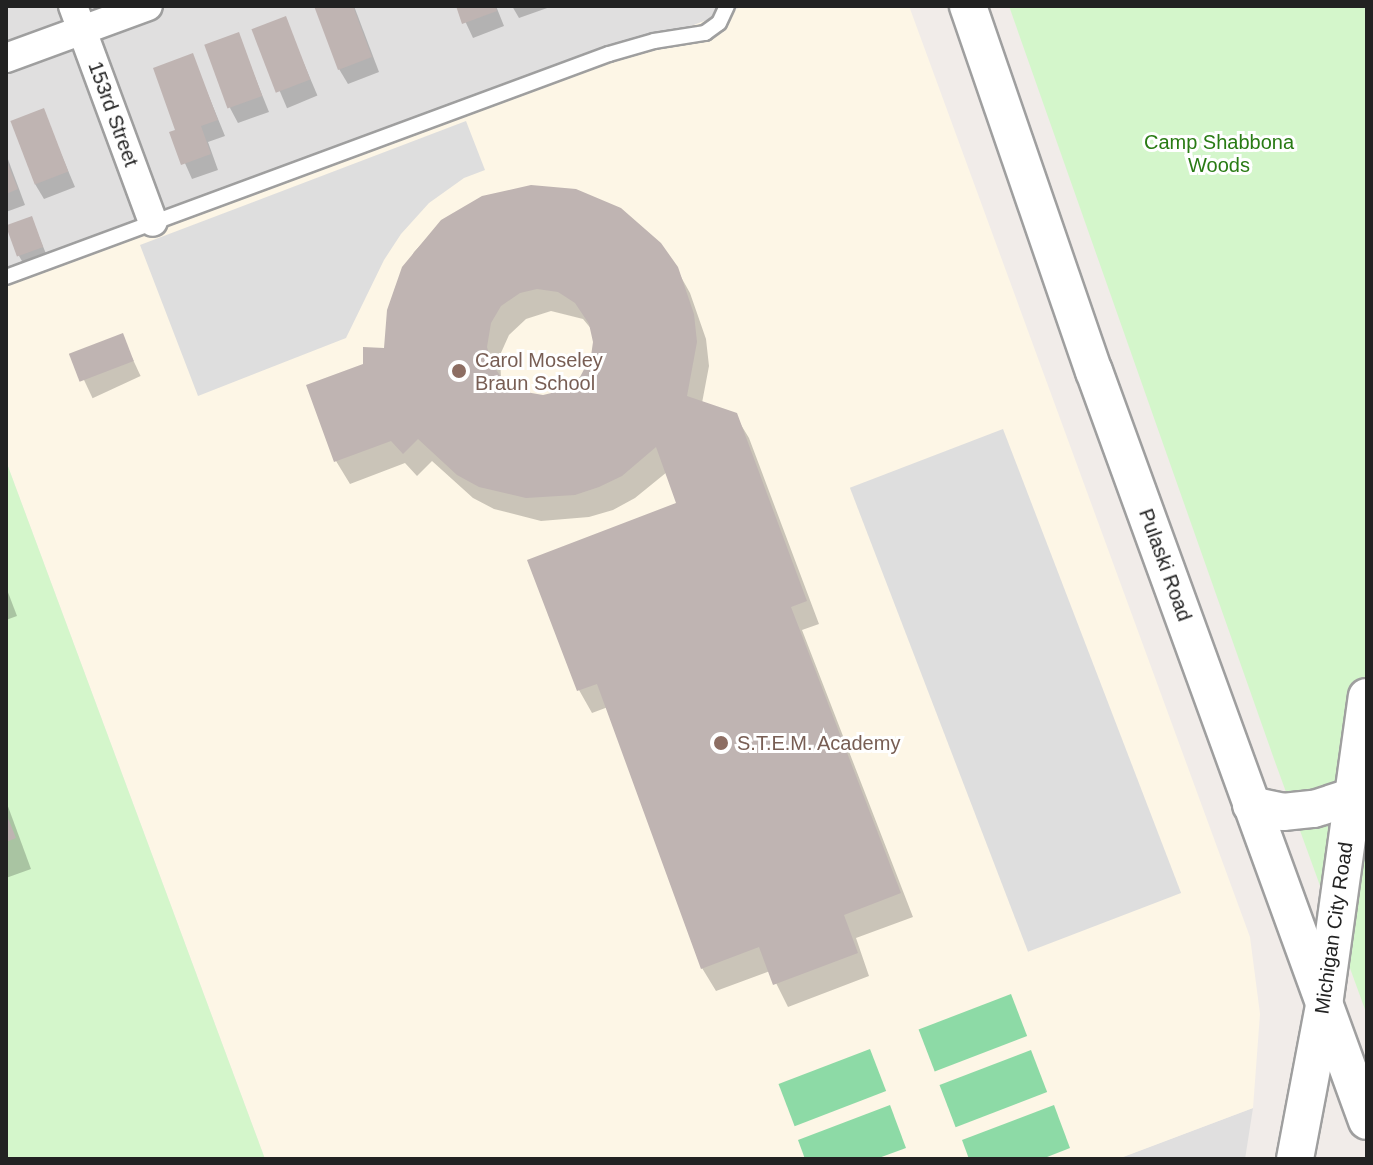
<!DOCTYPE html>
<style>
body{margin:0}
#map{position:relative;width:1373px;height:1165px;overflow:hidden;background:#f1ece9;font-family:Arial,sans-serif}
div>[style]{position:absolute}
.residential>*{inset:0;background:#e0dfdf}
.education>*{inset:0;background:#fdf6e6}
.park>*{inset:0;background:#d4f6cb}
.pitch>*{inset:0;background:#8ddaa6;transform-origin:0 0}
.parking>*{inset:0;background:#dedede;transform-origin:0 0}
.shadow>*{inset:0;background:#0003;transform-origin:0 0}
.building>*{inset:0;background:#bfb4b2;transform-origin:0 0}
.roads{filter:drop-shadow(2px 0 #9f9f9f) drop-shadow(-2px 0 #9f9f9f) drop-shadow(0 2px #9f9f9f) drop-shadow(0 -2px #9f9f9f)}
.service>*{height:14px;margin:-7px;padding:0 7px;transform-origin:7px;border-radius:7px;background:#fff}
.minor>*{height:28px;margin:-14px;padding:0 14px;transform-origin:14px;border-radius:14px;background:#fff}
.tertiary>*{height:36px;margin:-18px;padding:0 18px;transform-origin:18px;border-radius:18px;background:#fff}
.dots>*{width:22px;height:22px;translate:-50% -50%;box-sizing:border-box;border:4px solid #fff;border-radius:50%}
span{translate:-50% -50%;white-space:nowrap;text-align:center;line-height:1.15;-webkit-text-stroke:6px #fff;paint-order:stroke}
.street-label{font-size:20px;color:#222}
.park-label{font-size:20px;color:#297b14}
.education-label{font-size:20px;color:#785e54}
.left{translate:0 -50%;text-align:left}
.frame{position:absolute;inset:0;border:8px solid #222;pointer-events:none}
</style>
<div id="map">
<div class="residential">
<i style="clip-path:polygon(6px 6px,744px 6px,6px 286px)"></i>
<i style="clip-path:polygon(1253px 1108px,1245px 1159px,1117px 1159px)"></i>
</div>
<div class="education">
<i style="clip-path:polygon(744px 6px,909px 6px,1250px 937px,1260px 1014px,1253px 1108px,1118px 1159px,265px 1159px,6px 461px,6px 286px)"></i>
</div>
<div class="park">
<i style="clip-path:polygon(1009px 6px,1367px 6px,1367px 1015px,1274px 759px)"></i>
<i style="clip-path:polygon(6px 461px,265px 1159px,6px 1159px)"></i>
</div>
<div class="pitch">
<i style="left:1011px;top:994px;width:45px;height:99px;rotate:69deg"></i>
<i style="left:870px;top:1049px;width:45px;height:98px;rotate:69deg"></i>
<i style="left:1031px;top:1050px;width:45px;height:98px;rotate:69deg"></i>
<i style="clip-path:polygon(890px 1105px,906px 1148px,876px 1159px,805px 1159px,798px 1140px)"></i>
<i style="clip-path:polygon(1054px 1105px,1070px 1148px,1042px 1159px,969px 1159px,962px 1140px)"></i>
</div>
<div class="parking">
<i style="clip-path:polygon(466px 121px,485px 170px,464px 178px,429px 203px,401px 234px,384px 260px,346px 338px,198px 396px,140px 245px)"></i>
<i style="left:1003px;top:429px;width:497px;height:164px;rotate:69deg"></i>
</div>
<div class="shadow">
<i style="clip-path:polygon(319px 6px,354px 6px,379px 72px,348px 84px,339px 69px)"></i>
<i style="clip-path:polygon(458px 6px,496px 6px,504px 26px,473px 38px)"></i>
<i style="clip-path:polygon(512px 6px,550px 6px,550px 7px,519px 18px)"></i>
<i style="left:285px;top:19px;width:83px;height:33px;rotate:67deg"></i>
<i style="clip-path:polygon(238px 35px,269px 112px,238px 123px,230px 108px)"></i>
<i style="clip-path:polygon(192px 55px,225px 136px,208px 142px,218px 170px,192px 179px,172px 134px,178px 131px)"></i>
<i style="clip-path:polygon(43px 111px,75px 187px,44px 199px,35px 184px)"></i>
<i style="clip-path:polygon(6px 154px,25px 205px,6px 212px)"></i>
<i style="clip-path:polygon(31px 218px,50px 263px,28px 271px,19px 256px)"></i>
<i style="clip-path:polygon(evenodd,443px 221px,676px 268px,690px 293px,706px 339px,709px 366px,702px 403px,735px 415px,749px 438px,819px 624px,802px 630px,913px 917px,856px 938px,869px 976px,788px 1007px,770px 971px,716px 991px,702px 968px,608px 707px,592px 713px,579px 690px,679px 505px,667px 472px,635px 498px,613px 510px,589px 517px,541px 521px,494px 509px,473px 498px,432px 461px,417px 476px,405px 463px,350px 484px,336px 461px,308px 386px,365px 366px,386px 350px,395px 288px,414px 252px,443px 221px,551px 311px,583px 319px,593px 331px,593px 356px,584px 374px,569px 388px,544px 397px,512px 389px,501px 379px,500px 355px,509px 335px,526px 319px,551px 311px)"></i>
<i style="left:122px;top:336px;width:44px;height:53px;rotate:65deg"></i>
<i style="clip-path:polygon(6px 587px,17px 616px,6px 620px)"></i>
<i style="clip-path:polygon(6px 801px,31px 869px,6px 878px)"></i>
</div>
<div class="building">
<i style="clip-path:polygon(314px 6px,353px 6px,372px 57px,338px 70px)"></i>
<i style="clip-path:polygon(456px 6px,495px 6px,497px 11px,462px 24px)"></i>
<i style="left:286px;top:16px;width:68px;height:37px;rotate:69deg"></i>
<i style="left:239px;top:32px;width:68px;height:37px;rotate:70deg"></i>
<i style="clip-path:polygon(193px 53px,218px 120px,201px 126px,211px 154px,181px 165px,169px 132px,175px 130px,153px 68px)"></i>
<i style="left:44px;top:108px;width:68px;height:36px;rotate:69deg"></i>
<i style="clip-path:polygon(6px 159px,18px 189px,6px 194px)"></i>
<i style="clip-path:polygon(evenodd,531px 185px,576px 189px,621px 208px,661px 243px,678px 267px,694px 314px,697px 342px,687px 396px,737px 413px,807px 601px,791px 607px,901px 893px,844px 915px,858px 953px,773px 985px,759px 947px,701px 969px,597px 684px,577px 691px,527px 560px,676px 503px,656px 447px,622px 476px,599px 487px,575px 495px,526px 498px,479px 487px,457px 475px,418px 439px,403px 454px,391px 441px,334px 462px,306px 385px,363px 364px,363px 347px,384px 348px,387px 310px,402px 267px,441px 220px,482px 196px,531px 185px,537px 289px,558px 292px,575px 303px,589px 324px,593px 342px,591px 356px,580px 377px,560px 391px,543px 395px,520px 391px,504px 381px,492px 364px,487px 347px,491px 323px,501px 306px,520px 293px,537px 289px)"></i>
<i style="left:32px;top:216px;width:33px;height:28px;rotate:70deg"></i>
<i style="left:123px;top:333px;width:30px;height:58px;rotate:69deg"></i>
<i style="clip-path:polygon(6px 813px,16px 838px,6px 842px)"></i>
</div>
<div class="roads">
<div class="service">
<i style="left:6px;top:277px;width:643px;rotate:-20.3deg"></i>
<i style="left:609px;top:54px;width:47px;rotate:-16.1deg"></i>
<i style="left:654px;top:41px;width:52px;rotate:-8.9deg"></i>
<i style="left:705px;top:33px;width:17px;rotate:-36deg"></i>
<i style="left:719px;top:23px;width:19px;rotate:-65deg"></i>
</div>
<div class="minor">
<i style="left:73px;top:6px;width:230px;rotate:69.7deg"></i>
<i style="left:6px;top:58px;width:151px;rotate:-20.1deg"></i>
</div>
<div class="tertiary">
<i style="left:968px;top:6px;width:386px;rotate:71deg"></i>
<i style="left:1094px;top:371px;width:798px;rotate:70deg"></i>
<i style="left:1251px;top:805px;width:33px;rotate:12deg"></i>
<i style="left:1283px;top:812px;width:31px;rotate:-6deg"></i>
<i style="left:1314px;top:809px;width:40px;rotate:-18deg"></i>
<i style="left:1295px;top:1159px;width:157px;rotate:-79.3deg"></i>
<i style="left:1324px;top:1005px;width:311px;rotate:-82.1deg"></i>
</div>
</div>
<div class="dots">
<i style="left:459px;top:371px;background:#8d6e63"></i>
<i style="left:721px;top:743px;background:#8d6e63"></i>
</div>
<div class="street-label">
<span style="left:113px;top:114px;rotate:70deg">153rd Street</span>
<span style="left:1165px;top:565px;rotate:70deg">Pulaski Road</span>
<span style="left:1334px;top:928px;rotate:-82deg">Michigan City Road</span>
</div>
<div class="park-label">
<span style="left:1219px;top:154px">Camp Shabbona<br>Woods</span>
</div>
<div class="education-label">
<span class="left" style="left:475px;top:372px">Carol Moseley<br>Braun School</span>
<span class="left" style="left:737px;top:743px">S.T.E.M. Academy</span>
</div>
<div class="frame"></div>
</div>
